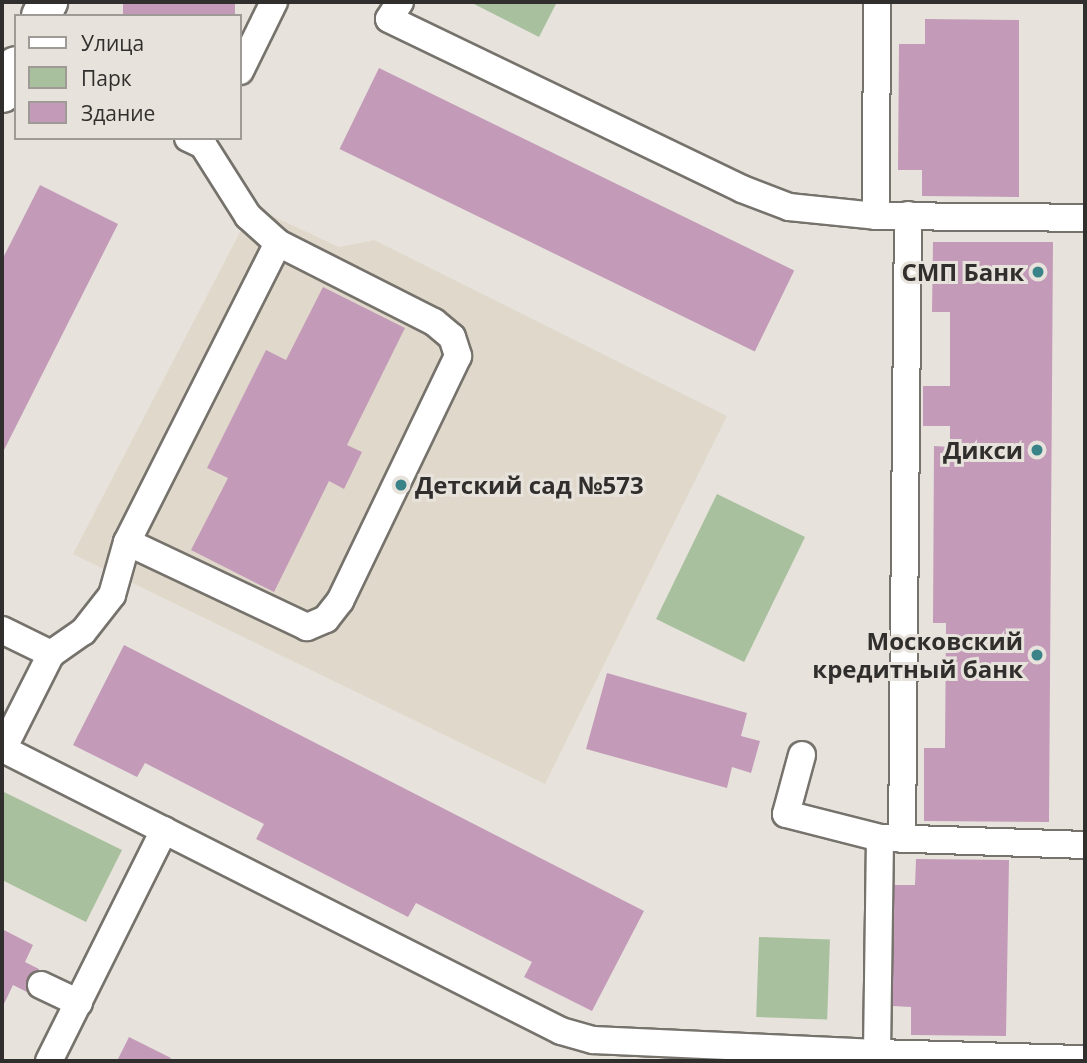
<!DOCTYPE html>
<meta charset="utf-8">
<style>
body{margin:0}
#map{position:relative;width:1087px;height:1063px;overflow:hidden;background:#e7e3dc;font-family:"Open Sans",sans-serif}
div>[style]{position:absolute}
.built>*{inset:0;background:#e0d9cb}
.green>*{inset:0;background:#a8c09e;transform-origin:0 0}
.building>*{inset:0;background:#c39bb8;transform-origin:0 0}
.roads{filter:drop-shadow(2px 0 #76726c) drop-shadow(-2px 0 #76726c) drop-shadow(0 2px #76726c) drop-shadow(0 -2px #76726c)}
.lane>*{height:26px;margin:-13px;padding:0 13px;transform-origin:13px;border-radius:13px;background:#fff}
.street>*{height:38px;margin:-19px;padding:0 19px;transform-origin:19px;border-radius:19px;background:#fff}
.dots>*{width:19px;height:19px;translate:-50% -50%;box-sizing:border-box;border:4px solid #e7e3dc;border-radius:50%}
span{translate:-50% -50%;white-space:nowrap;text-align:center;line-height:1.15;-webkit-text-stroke:6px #e7e3dc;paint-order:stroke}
.poi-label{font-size:24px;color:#312f2d;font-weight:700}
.right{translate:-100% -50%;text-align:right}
.left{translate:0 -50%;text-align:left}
.frame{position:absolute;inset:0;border:4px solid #312f2d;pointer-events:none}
.legend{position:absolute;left:14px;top:14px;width:228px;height:126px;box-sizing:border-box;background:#e7e3dc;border:2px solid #9e9b96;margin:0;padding:9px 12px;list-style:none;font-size:21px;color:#312f2d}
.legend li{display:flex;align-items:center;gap:14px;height:35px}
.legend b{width:35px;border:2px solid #9e9b96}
</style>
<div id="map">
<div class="built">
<i style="clip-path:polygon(253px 207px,339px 247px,374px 240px,727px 416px,545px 784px,73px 554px)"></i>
</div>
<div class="green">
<i style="clip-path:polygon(470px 2px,557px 2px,539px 37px)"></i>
<i style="left:717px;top:494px;width:98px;height:139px;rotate:26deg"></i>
<i style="clip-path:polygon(2px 791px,122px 850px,86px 922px,2px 880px)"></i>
<i style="left:759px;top:937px;width:71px;height:80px;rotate:2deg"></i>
</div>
<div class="building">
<i style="left:123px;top:2px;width:112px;height:16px"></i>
<i style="clip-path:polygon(925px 19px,1019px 20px,1019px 197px,922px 196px,922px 170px,898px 170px,899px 44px,925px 44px)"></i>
<i style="left:379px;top:68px;width:462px;height:90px;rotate:26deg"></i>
<i style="clip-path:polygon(40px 185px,118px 224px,2px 454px,2px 260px)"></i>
<i style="clip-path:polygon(933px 242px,1053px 242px,1049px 822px,924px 821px,924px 748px,945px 748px,946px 623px,933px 623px,934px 446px,950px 447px,950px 426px,923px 426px,923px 386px,950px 386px,950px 312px,932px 312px)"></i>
<i style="clip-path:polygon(323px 287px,405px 328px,347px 445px,362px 452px,344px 489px,329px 481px,274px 592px,191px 550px,228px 478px,207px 468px,266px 350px,286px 360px)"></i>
<i style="clip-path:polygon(124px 645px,644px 911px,592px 1011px,524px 977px,532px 962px,416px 903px,408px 917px,256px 839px,264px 824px,145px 763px,137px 777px,73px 745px)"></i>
<i style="clip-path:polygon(607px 673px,747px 713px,741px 736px,760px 741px,751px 773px,732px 767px,727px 788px,586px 749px)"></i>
<i style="clip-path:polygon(916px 859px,1009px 860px,1006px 1036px,911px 1035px,911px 1007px,892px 1006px,893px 885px,915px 885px)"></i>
<i style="clip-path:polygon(2px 929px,33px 945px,25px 962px,39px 969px,27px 992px,13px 985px,2px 1008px)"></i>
<i style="clip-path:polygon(129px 1037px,171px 1058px,169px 1061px,117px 1061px)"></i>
</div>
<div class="roads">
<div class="lane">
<i style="left:400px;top:2px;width:20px;rotate:123deg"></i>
<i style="left:389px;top:19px;width:392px;rotate:25.7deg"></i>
<i style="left:742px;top:189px;width:50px;rotate:21deg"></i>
<i style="left:789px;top:207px;width:87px;rotate:5.9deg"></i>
<i style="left:877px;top:2px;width:214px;rotate:90.3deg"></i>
<i style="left:876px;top:216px;width:209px;rotate:0.5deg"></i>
<i style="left:240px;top:71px;width:77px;rotate:-63.8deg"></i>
<i style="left:188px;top:138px;width:17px;rotate:25deg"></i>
<i style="left:203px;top:145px;width:84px;rotate:57.6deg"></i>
<i style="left:248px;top:216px;width:40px;rotate:42deg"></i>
<i style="left:278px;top:243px;width:175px;rotate:26.9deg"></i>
<i style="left:434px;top:322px;width:23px;rotate:40deg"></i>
<i style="left:452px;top:337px;width:20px;rotate:72deg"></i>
<i style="left:458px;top:356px;width:272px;rotate:115.7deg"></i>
<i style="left:340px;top:601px;width:23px;rotate:128deg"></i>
<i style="left:326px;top:619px;width:21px;rotate:157deg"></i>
<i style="left:307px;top:627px;width:199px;rotate:-154.7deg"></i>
<i style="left:127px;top:542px;width:335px;rotate:-63.2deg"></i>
<i style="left:2px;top:630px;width:55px;rotate:26.1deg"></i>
<i style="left:51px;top:654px;width:106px;rotate:116.8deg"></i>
<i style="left:3px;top:749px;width:625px;rotate:26.81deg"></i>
<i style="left:561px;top:1031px;width:33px;rotate:16deg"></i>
<i style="left:593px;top:1040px;width:284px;rotate:2.6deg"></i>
<i style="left:51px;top:654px;width:39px;rotate:-35deg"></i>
<i style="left:83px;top:632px;width:47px;rotate:-51.9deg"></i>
<i style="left:112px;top:595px;width:55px;rotate:-74.2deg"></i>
<i style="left:802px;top:755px;width:61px;rotate:105.2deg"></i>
<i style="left:786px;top:814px;width:97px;rotate:14.3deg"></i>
<i style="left:902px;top:839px;width:624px;rotate:-89.45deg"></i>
<i style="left:1085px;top:845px;width:205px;rotate:-178deg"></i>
<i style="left:880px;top:838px;width:215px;rotate:90.8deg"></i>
<i style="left:877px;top:1053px;width:208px;rotate:1.7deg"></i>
<i style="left:41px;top:985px;width:42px;rotate:25.3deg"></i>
<i style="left:49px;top:1061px;width:258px;rotate:-63.5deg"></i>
</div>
<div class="street">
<i style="left:41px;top:16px;width:16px;rotate:-63deg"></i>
<i style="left:2px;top:93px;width:30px;rotate:-63deg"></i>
</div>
</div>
<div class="dots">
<i style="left:1038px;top:272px;background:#3a8388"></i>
<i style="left:1037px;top:450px;background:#3a8388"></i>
<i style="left:401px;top:485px;background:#3a8388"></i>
<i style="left:1037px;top:655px;background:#3a8388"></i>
</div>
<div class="poi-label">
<span class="right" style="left:1024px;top:272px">СМП Банк</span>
<span class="right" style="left:1023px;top:450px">Дикси</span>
<span class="left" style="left:415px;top:485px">Детский сад №573</span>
<span class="right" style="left:1023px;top:655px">Московский<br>кредитный банк</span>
</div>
<div class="frame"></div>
<ul class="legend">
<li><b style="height:9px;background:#fff"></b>Улица</li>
<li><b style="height:19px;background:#a8c09e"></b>Парк</li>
<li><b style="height:19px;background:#c39bb8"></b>Здание</li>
</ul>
</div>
